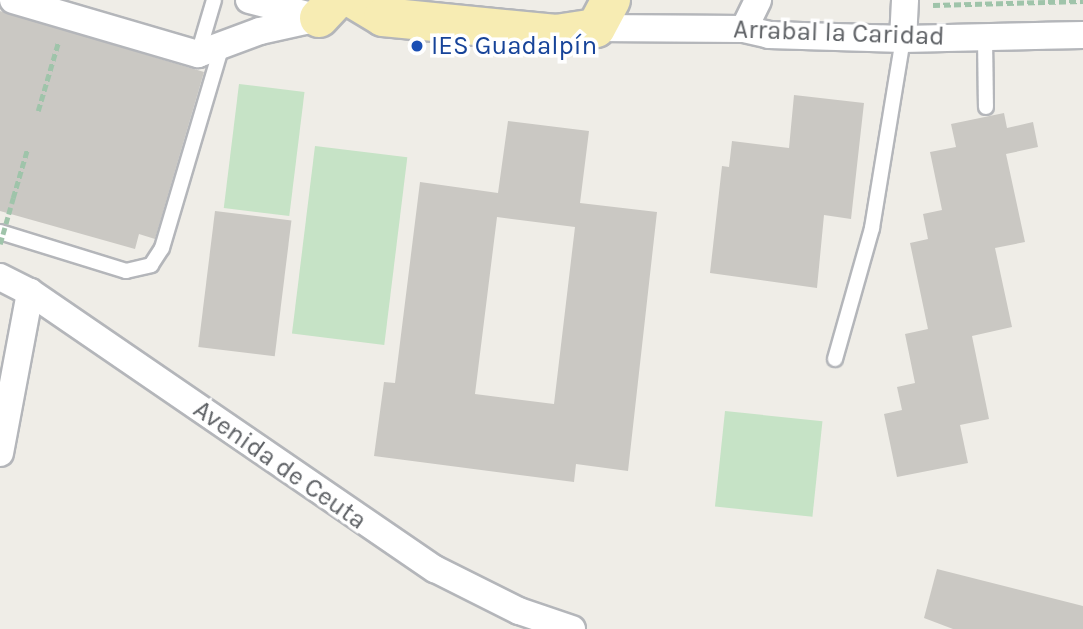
<!DOCTYPE html>
<meta charset="utf-8">
<style>
body{margin:0}
#map{position:relative;width:1083px;height:629px;overflow:hidden;background:#efede7;font-family:Karla,sans-serif}
div>[style]{position:absolute}
.green>*{inset:0;background:#c6e3c6;transform-origin:0 0}
.building>*{inset:0;background:#cac8c3;transform-origin:0 0}
.path>*{height:4.5px;margin-top:-2.25px;transform-origin:0;background:repeating-linear-gradient(90deg,#9fc4aa 0 7px,transparent 0 10.5px)}
.roads{filter:drop-shadow(2px 0 #b4b6ba) drop-shadow(-2px 0 #b4b6ba) drop-shadow(0 2px #b4b6ba) drop-shadow(0 -2px #b4b6ba)}
.lane>*{height:14px;margin:-7px;padding:0 7px;transform-origin:7px;border-radius:7px;background:#fff}
.street>*{height:26px;margin:-13px;padding:0 13px;transform-origin:13px;border-radius:13px;background:#fff}
.primary>*{height:38px;margin:-19px;padding:0 19px;transform-origin:19px;border-radius:19px;background:#f7ecb3}
.path-bridge>*{height:4.5px;margin-top:-2.25px;transform-origin:0;background:repeating-linear-gradient(90deg,#9fc4aa 0 7px,transparent 0 10.5px)}
.dots>*{width:19px;height:19px;translate:-50% -50%;box-sizing:border-box;border:4px solid #fff;border-radius:50%}
span{translate:-50% -50%;white-space:nowrap;text-align:center;line-height:1.15;-webkit-text-stroke:7px #fff;paint-order:stroke}
.street-label{font-size:26px;color:#5e6165}
.transit-label{font-size:26px;color:#164399}
.left{translate:0 -50%;text-align:left}
</style>
<div id="map">
<div class="green">
<i style="left:239px;top:84px;width:66px;height:125px;rotate:7deg"></i>
<i style="left:315px;top:146px;width:93px;height:189px;rotate:7deg"></i>
<i style="left:725px;top:411px;width:98px;height:96px;rotate:6deg"></i>
</div>
<div class="building">
<i style="clip-path:polygon(0 11px,204px 72px,155px 239px,139px 234px,135px 249px,0 211px)"></i>
<i style="clip-path:polygon(794px 95px,864px 103px,851px 219px,824px 215px,817px 288px,710px 273px,722px 166px,729px 167px,732px 141px,789px 148px)"></i>
<i style="clip-path:polygon(1004px 113px,1007px 128px,1033px 122px,1038px 147px,1006px 154px,1025px 242px,995px 248px,1012px 327px,972px 336px,989px 419px,960px 425px,968px 463px,897px 477px,884px 414px,902px 410px,897px 387px,915px 383px,905px 334px,928px 329px,910px 243px,928px 239px,923px 214px,942px 210px,930px 152px,956px 147px,951px 124px)"></i>
<i style="clip-path:polygon(evenodd,508px 121px,589px 131px,580px 203px,657px 212px,628px 471px,576px 464px,574px 482px,374px 456px,384px 382px,395px 383px,420px 182px,498px 193px,508px 121px,497px 217px,575px 227px,554px 404px,475px 394px,497px 217px)"></i>
<i style="left:215px;top:211px;width:77px;height:137px;rotate:7deg"></i>
<i style="clip-path:polygon(937px 569px,1083px 606px,1083px 629px,953px 629px,924px 618px)"></i>
</div>
<div class="path">
<i style="left:933px;top:5px;width:150px;rotate:-1.5deg"></i>
<i style="left:38px;top:111px;width:71px;rotate:-73.6deg"></i>
<i style="left:13px;top:198px;width:50px;rotate:-73.7deg"></i>
</div>
<div class="roads">
<div class="lane">
<i style="left:985px;top:38px;width:69px;rotate:89.2deg"></i>
<i style="left:198px;top:54px;width:56px;rotate:-73.5deg"></i>
<i style="left:0;top:232px;width:132px;rotate:17.2deg"></i>
<i style="left:126px;top:271px;width:26px;rotate:-13deg"></i>
<i style="left:151px;top:265px;width:20px;rotate:-57deg"></i>
<i style="left:162px;top:248px;width:208px;rotate:-73.5deg"></i>
<i style="left:835px;top:359px;width:136px;rotate:-74.2deg"></i>
<i style="left:872px;top:228px;width:192px;rotate:-80.7deg"></i>
</div>
<div class="street">
<i style="left:13px;top:0;width:193px;rotate:16.3deg"></i>
<i style="left:198px;top:54px;width:66px;rotate:-20.4deg"></i>
<i style="left:260px;top:31px;width:60px;rotate:-12.4deg"></i>
<i style="left:249px;top:0;width:68px;rotate:14.4deg"></i>
<i style="left:596px;top:28px;width:148px;rotate:0.4deg"></i>
<i style="left:744px;top:29px;width:26px;rotate:13deg"></i>
<i style="left:769px;top:35px;width:134px;rotate:1.7deg"></i>
<i style="left:903px;top:39px;width:180px;rotate:-1.3deg"></i>
<i style="left:744px;top:29px;width:32px;rotate:-64deg"></i>
<i style="left:903px;top:39px;width:39px;rotate:-87deg"></i>
<i style="left:0;top:277px;width:34px;rotate:27deg"></i>
<i style="left:30px;top:292px;width:491px;rotate:34.4deg"></i>
<i style="left:435px;top:569px;width:94px;rotate:26.6deg"></i>
<i style="left:519px;top:611px;width:56px;rotate:18.8deg"></i>
<i style="left:0;top:453px;width:164px;rotate:-79.4deg"></i>
</div>
<div class="primary">
<i style="left:355px;top:0;width:33px;rotate:31deg"></i>
<i style="left:383px;top:17px;width:174px;rotate:5.6deg"></i>
<i style="left:556px;top:34px;width:40px;rotate:-8.5deg"></i>
<i style="left:596px;top:28px;width:32px;rotate:-62deg"></i>
<i style="left:319px;top:18px;width:25px;rotate:-47deg"></i>
</div>
</div>
<div class="path-bridge">
<i style="left:0;top:244px;width:48px;rotate:-74.2deg"></i>
</div>
<div class="dots">
<i style="left:417px;top:46px;background:#1a4fb4"></i>
</div>
<div class="street-label">
<span style="left:839px;top:33px;rotate:2deg">Arrabal la Caridad</span>
<span style="left:280px;top:465px;rotate:35deg">Avenida de Ceuta</span>
</div>
<div class="transit-label">
<span class="left" style="left:431px;top:46px">IES Guadalpín</span>
</div>
</div>
